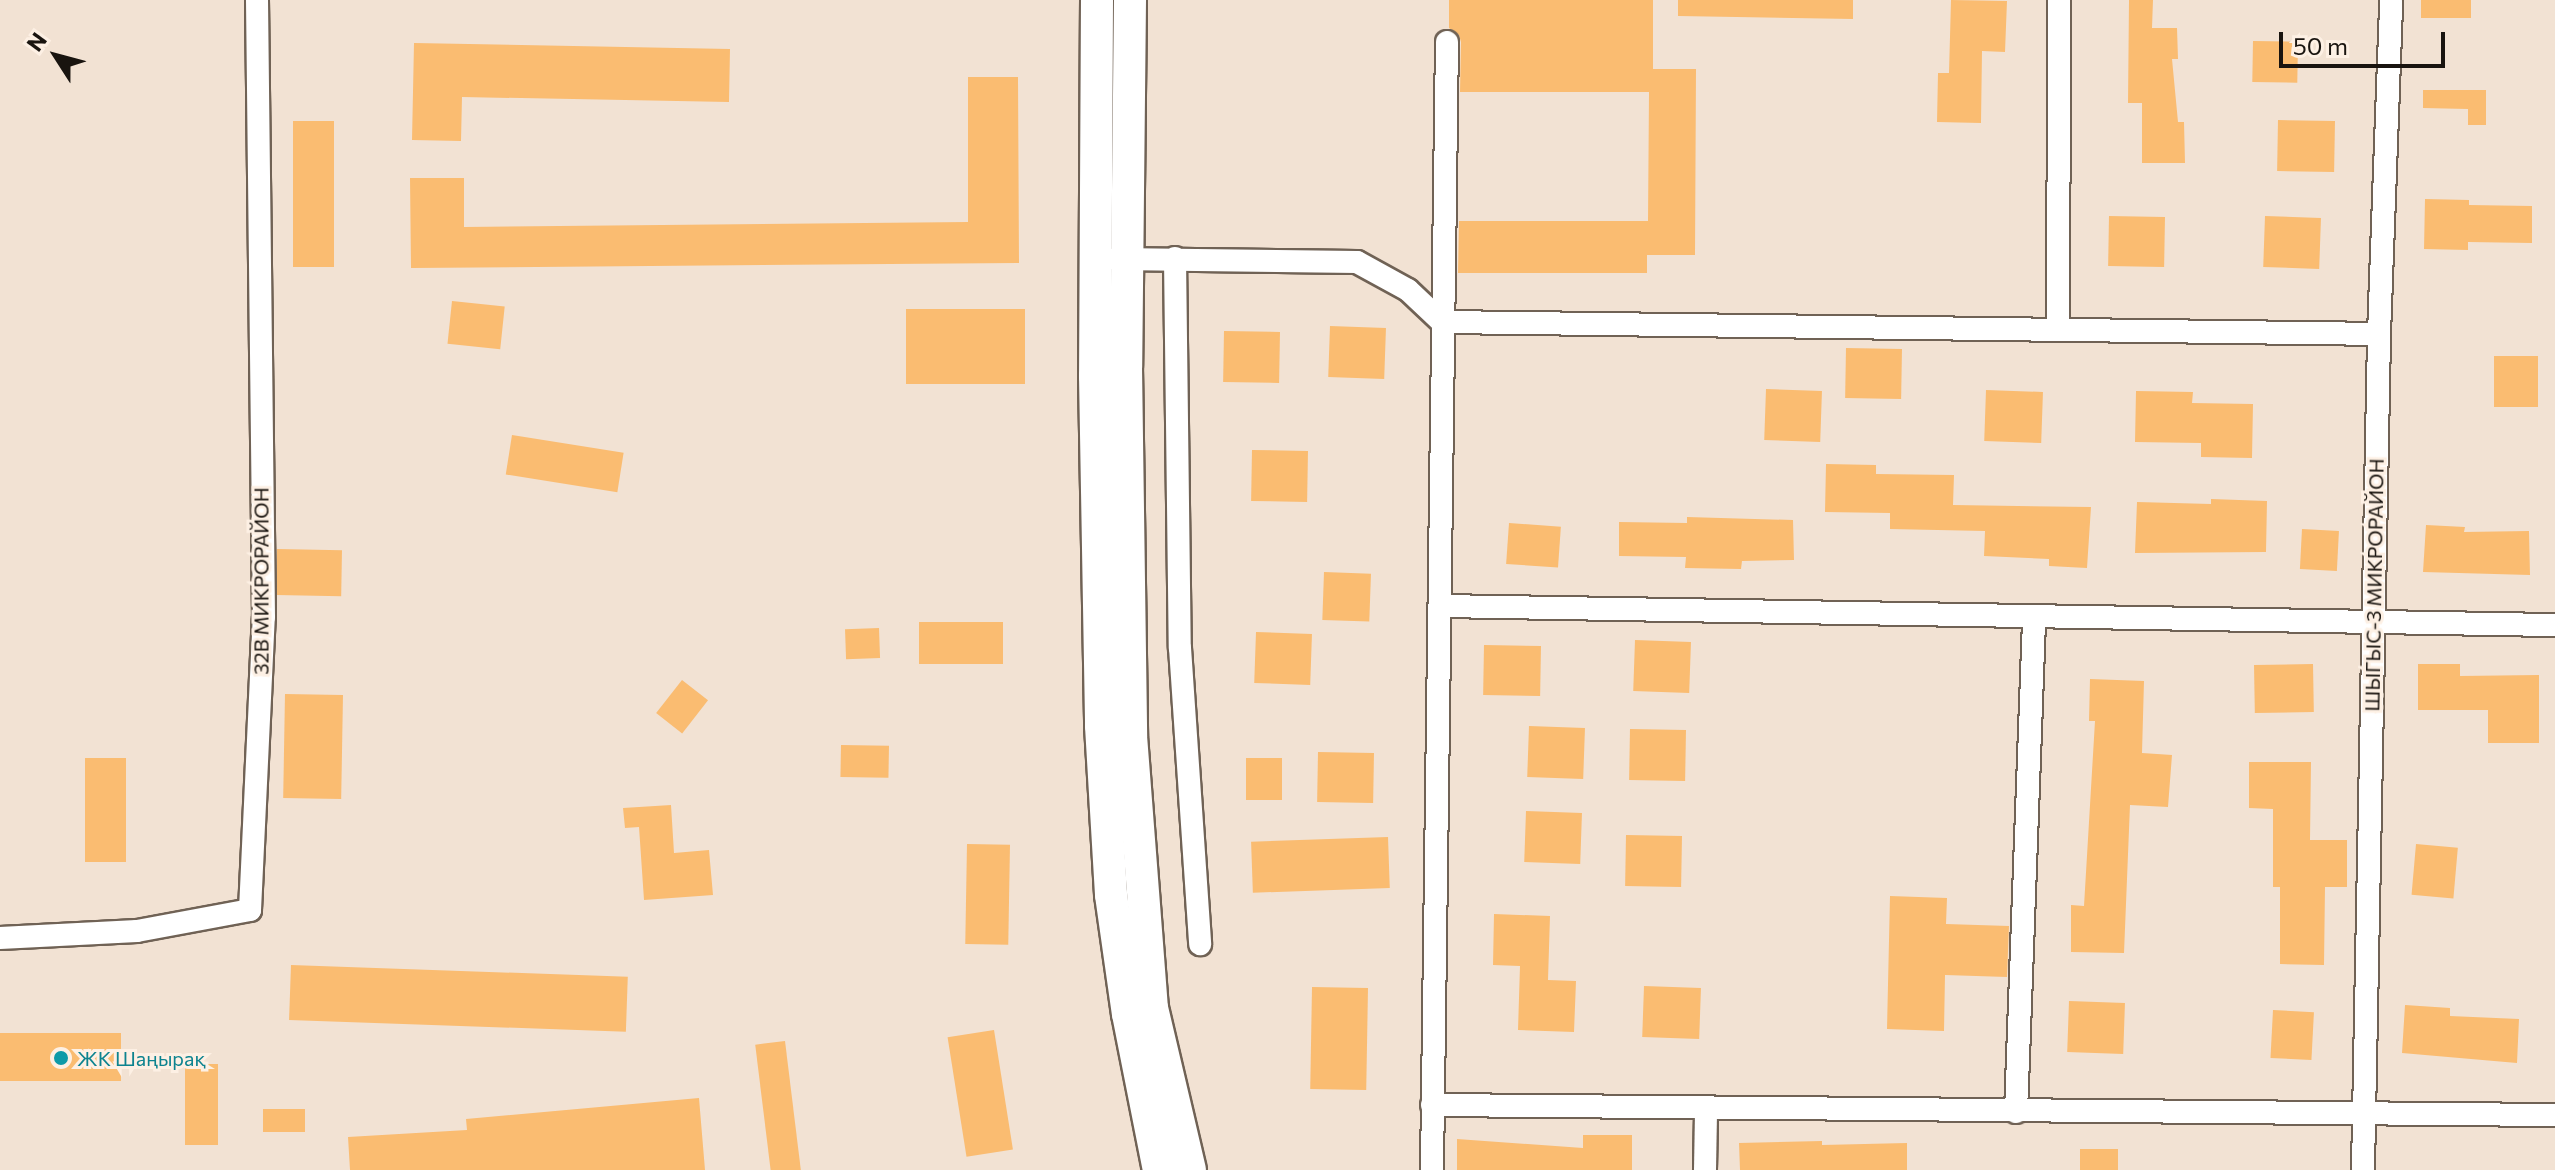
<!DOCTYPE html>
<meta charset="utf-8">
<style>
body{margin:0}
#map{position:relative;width:2555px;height:1170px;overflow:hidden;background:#f2e2d3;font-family:Commissioner,sans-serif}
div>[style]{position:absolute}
.building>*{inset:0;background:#fabc71;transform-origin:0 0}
.roads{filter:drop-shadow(2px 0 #706255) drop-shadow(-2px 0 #706255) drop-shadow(0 2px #706255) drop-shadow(0 -2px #706255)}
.street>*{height:22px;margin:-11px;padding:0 11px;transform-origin:11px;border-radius:11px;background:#fff}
.secondary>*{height:32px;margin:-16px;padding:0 16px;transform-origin:16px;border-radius:16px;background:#fff}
.dots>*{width:22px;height:22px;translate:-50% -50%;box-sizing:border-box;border:4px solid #fdf0e4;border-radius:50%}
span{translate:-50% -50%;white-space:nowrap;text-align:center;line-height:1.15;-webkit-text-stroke:6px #fdf0e4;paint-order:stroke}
.street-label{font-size:20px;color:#19140f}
.culture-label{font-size:20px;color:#0d838f}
.left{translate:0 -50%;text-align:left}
.north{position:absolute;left:16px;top:16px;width:80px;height:80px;-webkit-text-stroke:6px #fdf0e4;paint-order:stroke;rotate:306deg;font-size:22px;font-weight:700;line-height:32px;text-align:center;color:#19140f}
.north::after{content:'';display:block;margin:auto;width:28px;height:36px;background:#19140f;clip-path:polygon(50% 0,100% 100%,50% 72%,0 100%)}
.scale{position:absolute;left:2279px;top:32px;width:166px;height:36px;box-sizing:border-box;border:4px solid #19140f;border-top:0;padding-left:10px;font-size:24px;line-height:28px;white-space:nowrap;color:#19140f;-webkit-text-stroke:6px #fdf0e4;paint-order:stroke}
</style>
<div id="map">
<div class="building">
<i style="clip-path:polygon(1449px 0,1653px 0,1653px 69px,1696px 69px,1695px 255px,1647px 255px,1647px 273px,1458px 273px,1459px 221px,1648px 221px,1649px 92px,1460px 92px,1461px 42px,1459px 35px,1449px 28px)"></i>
<i style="clip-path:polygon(1678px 0,1853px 0,1853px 19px,1678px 16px)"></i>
<i style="clip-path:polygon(1951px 0,2007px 1px,2005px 52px,1982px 51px,1981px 123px,1937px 122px,1938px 73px,1949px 73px)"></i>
<i style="clip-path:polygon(2129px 0,2153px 0,2152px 28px,2177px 28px,2178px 59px,2172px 59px,2178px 122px,2184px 122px,2185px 163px,2142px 163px,2142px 103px,2128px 103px)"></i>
<i style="left:2421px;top:0;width:50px;height:18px"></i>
<i style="left:2253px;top:41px;width:45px;height:41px;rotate:1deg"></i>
<i style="clip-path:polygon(414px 43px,730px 49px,729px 102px,462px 97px,461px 141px,412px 140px)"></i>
<i style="clip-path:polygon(968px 77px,1018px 77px,1019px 263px,411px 268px,410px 178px,464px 178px,464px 227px,968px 222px)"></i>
<i style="clip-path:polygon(2423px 90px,2486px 90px,2486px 125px,2468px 125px,2468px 109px,2423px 108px)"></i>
<i style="left:2278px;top:120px;width:57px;height:51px;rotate:1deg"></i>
<i style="left:293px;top:121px;width:41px;height:146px"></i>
<i style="clip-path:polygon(2425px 199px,2469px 200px,2469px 205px,2532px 206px,2532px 243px,2468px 242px,2468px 250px,2424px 249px)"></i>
<i style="left:2109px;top:216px;width:56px;height:50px;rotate:1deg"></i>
<i style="left:2265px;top:216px;width:56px;height:51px;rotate:2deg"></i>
<i style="left:452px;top:301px;width:53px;height:43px;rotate:6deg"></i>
<i style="left:906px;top:309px;width:119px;height:75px"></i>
<i style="left:1330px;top:326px;width:56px;height:51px;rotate:2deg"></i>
<i style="left:1224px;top:331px;width:56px;height:51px;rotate:1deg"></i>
<i style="left:1846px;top:348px;width:56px;height:50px;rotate:1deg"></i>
<i style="left:2494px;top:356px;width:44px;height:51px"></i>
<i style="left:1766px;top:389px;width:56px;height:51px;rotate:2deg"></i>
<i style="left:1986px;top:390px;width:57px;height:51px;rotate:2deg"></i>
<i style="clip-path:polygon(2136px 391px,2193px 392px,2192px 403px,2253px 404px,2252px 458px,2201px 457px,2201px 443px,2135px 442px)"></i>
<i style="left:512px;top:435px;width:113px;height:40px;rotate:9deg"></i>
<i style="left:1252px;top:450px;width:56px;height:51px;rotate:1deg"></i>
<i style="clip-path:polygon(1826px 464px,1876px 465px,1876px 474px,1954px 475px,1953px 505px,2091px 507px,2087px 568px,2049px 566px,2049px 559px,1984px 556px,1985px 531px,1890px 529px,1890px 513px,1825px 512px)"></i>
<i style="clip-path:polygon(2211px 499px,2267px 501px,2266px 552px,2135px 553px,2137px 502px,2211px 504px)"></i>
<i style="clip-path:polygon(1687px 517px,1793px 520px,1794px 560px,1742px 561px,1741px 569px,1685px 568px,1686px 557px,1619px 556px,1619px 522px,1687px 523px)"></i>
<i style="left:1509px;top:523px;width:52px;height:41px;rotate:4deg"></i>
<i style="clip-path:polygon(2426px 525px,2465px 527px,2464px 532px,2529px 531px,2530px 575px,2423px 572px)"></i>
<i style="left:2302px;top:529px;width:37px;height:40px;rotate:3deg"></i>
<i style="left:277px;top:549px;width:65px;height:46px;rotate:1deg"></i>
<i style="left:1324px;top:572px;width:47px;height:48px;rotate:2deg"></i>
<i style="left:919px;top:622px;width:84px;height:42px"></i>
<i style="left:879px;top:628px;width:30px;height:34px;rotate:88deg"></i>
<i style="left:1256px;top:632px;width:56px;height:51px;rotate:2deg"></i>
<i style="left:1635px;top:640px;width:56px;height:51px;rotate:2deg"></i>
<i style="left:1484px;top:645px;width:57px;height:50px;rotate:1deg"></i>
<i style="left:2313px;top:664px;width:48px;height:59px;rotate:89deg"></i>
<i style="clip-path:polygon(2418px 664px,2460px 664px,2460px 676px,2539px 675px,2539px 743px,2488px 743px,2488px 710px,2418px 710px)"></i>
<i style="clip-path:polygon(2090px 679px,2144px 681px,2142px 753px,2172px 755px,2168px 807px,2130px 805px,2124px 953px,2071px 952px,2071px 905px,2084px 906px,2095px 721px,2089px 721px)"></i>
<i style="left:682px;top:680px;width:33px;height:42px;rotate:38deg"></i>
<i style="left:285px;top:694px;width:58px;height:104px;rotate:1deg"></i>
<i style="left:1529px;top:726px;width:56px;height:51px;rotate:2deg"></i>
<i style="left:1630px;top:729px;width:56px;height:51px;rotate:1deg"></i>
<i style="left:841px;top:745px;width:48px;height:32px;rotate:1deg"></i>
<i style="left:1318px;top:752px;width:56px;height:50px;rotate:1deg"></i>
<i style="left:126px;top:758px;width:104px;height:41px;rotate:90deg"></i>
<i style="left:1246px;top:758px;width:36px;height:42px"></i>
<i style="clip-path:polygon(2249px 762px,2311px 762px,2310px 840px,2347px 840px,2347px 887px,2325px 887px,2324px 965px,2280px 964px,2280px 887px,2273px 887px,2273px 809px,2249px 808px)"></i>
<i style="clip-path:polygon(671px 805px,674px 853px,709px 850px,713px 895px,644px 900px,639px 827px,625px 828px,623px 808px)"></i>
<i style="left:1526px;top:811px;width:56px;height:51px;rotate:2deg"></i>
<i style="left:1626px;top:835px;width:56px;height:51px;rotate:1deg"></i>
<i style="left:1388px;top:837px;width:51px;height:137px;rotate:88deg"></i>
<i style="left:967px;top:844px;width:43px;height:100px;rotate:1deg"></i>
<i style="left:2416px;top:844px;width:42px;height:51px;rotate:5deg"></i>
<i style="clip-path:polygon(1890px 896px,1947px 898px,1946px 924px,2009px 926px,2007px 977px,1945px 975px,1944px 1031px,1887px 1029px)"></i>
<i style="clip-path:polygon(1494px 914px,1550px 916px,1548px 980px,1576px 981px,1574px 1032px,1518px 1030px,1520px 966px,1493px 965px)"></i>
<i style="left:291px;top:965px;width:337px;height:55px;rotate:2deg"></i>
<i style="left:1644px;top:986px;width:57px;height:51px;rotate:2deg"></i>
<i style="left:1368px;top:988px;width:102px;height:56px;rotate:91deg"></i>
<i style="left:2069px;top:1001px;width:56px;height:51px;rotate:2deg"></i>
<i style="clip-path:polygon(2405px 1005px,2450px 1008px,2450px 1016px,2519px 1019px,2517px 1063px,2402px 1053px)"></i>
<i style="left:2273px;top:1010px;width:41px;height:48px;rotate:3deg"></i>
<i style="left:994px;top:1030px;width:121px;height:47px;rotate:81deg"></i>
<i style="left:0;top:1033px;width:121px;height:48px"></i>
<i style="left:785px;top:1041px;width:130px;height:30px;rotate:83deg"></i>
<i style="left:185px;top:1064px;width:33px;height:81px"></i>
<i style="clip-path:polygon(699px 1098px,705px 1170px,350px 1170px,348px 1137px,467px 1130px,466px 1119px)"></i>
<i style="left:305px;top:1109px;width:23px;height:42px;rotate:90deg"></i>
<i style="clip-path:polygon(1583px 1135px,1632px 1135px,1632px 1170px,1457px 1170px,1457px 1139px,1583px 1148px)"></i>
<i style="clip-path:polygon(1822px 1141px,1822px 1145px,1907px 1143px,1907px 1170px,1740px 1170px,1739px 1143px)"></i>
<i style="left:2080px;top:1149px;width:38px;height:21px"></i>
</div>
<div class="roads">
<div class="street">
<i style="left:1175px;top:258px;width:390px;rotate:89.3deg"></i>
<i style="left:1180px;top:648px;width:297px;rotate:86.1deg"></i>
<i style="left:1116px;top:259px;width:241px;rotate:0.7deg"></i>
<i style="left:1357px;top:262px;width:58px;rotate:28.8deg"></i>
<i style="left:1408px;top:290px;width:47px;rotate:43.3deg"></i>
<i style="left:1442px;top:322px;width:937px;rotate:0.73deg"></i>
<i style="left:2058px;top:330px;width:330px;rotate:-89.8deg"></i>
<i style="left:1441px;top:606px;width:1114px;rotate:0.98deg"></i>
<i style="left:0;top:938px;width:137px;rotate:-2.9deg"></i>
<i style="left:137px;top:931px;width:115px;rotate:-10.5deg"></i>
<i style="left:250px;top:910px;width:293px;rotate:-87.3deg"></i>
<i style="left:264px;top:617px;width:617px;rotate:-90.65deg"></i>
<i style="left:1432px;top:1105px;width:1123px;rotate:0.51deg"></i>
<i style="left:2016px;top:1112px;width:495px;rotate:-87.9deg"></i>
<i style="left:1432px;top:1170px;width:1128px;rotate:-89.24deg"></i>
<i style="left:1705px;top:1170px;width:60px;rotate:-89deg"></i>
<i style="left:2363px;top:1170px;width:836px;rotate:-88.9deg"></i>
<i style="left:2379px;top:334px;width:334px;rotate:-87.9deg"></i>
</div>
<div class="secondary">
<i style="left:1097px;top:0;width:376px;rotate:90.3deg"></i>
<i style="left:1095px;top:376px;width:350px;rotate:89deg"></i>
<i style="left:1101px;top:726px;width:169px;rotate:86.6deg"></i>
<i style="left:1111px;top:895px;width:120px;rotate:81.9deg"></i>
<i style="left:1128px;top:1014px;width:159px;rotate:78.8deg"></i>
<i style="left:1130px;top:0;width:367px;rotate:90.6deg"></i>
<i style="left:1126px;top:367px;width:369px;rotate:89.2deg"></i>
<i style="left:1131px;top:736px;width:273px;rotate:85.6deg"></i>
<i style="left:1152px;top:1008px;width:166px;rotate:76.8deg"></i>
</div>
</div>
<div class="dots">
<i style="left:61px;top:1058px;background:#0f9aa8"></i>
</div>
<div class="street-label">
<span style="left:261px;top:581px;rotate:-90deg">32В МИКРОРАЙОН</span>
<span style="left:2374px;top:585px;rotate:-89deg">ШЫГЫС-3 МИКРОРАЙОН</span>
</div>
<div class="culture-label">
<span class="left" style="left:77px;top:1058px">ЖК Шаңырақ</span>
</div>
<div class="north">N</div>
<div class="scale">50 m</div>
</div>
